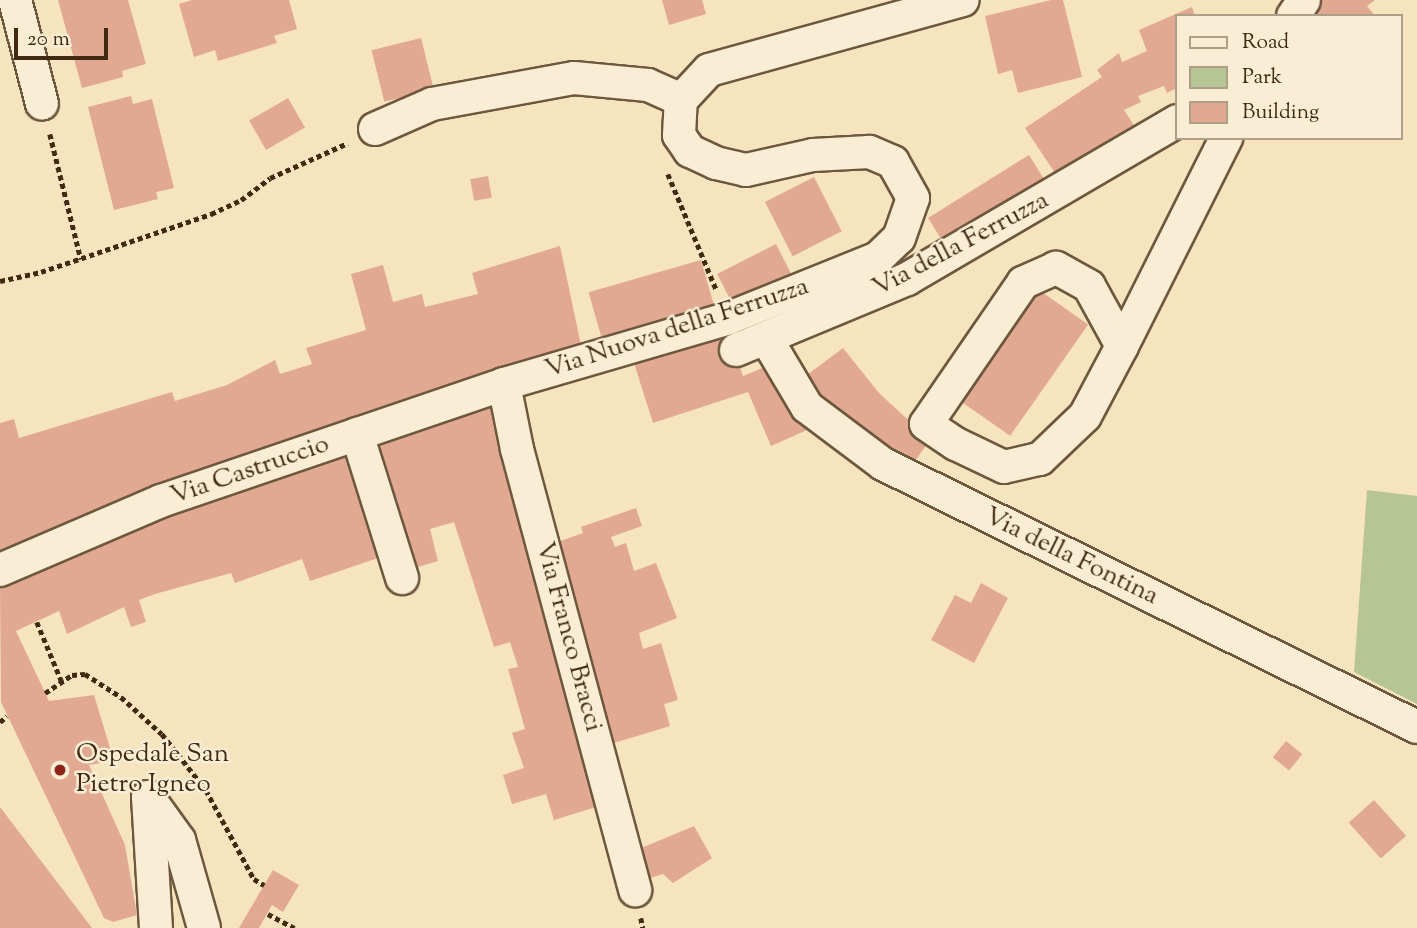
<!DOCTYPE html>
<style>
body{margin:0}
#map{position:relative;width:1417px;height:928px;overflow:hidden;background:#f6e4be;font-family:"Sorts Mill Goudy",serif}
div>[style]{position:absolute}
.green>*{inset:0;background:#b7c595}
.building>*{inset:0;background:#e1a991;transform-origin:0 0}
.path>*{height:4.5px;margin-top:-2.25px;transform-origin:0;background:repeating-linear-gradient(90deg,#412912 0 5px,transparent 0 8.5px)}
.roads{filter:drop-shadow(2px 0 #6e583d) drop-shadow(-2px 0 #6e583d) drop-shadow(0 2px #6e583d) drop-shadow(0 -2px #6e583d)}
.minor>*{height:32px;margin:-16px;padding:0 16px;transform-origin:16px;border-radius:16px;background:#f9edd5}
.dots>*{width:19px;height:19px;translate:-50% -50%;box-sizing:border-box;border:4px solid #f9edd5;border-radius:50%}
span{translate:-50% -50%;white-space:nowrap;text-align:center;line-height:1.15;-webkit-text-stroke:5px #f9edd5;paint-order:stroke}
.street-label{font-size:26px;color:#412912}
.poi-label{font-size:26px;color:#412912}
.left{translate:0 -50%;text-align:left}
.legend{position:absolute;left:1175px;top:14px;width:228px;height:126px;box-sizing:border-box;background:#f9edd5;border:2px solid #af9f87;margin:0;padding:9px 12px;list-style:none;font-size:21px;color:#412912}
.legend li{display:flex;align-items:center;gap:14px;height:35px}
.legend b{width:35px;border:2px solid #af9f87}
.scale{position:absolute;left:14px;top:28px;width:94px;height:32px;box-sizing:border-box;border:4px solid #412912;border-top:0;padding-left:9px;font-size:21px;line-height:24px;white-space:nowrap;color:#412912;-webkit-text-stroke:5px #f9edd5;paint-order:stroke}
</style>
<div id="map">
<div class="green">
<i style="clip-path:polygon(1367px 490px,1417px 496px,1417px 704px,1354px 672px)"></i>
</div>
<div class="building">
<i style="clip-path:polygon(58px 0,128px 0,146px 64px,122px 71px,123px 77px,82px 88px)"></i>
<i style="clip-path:polygon(192px 0,289px 0,297px 29px,274px 36px,277px 43px,218px 61px,215px 50px,194px 57px,179px 4px)"></i>
<i style="clip-path:polygon(662px 0,702px 0,706px 14px,669px 25px)"></i>
<i style="clip-path:polygon(1051px 0,1063px 0,1082px 77px,1018px 93px,1012px 70px,998px 74px,985px 16px)"></i>
<i style="clip-path:polygon(1318px 0,1375px 0,1367px 6px,1375px 16px,1319px 16px,1311px 6px)"></i>
<i style="clip-path:polygon(1192px 7px,1195px 16px,1177px 16px,1177px 88px,1167px 93px,1164px 86px,1138px 96px,1141px 102px,1124px 110px,1135px 127px,1059px 179px,1025px 128px,1102px 77px,1097px 70px,1119px 53px,1122px 62px,1147px 51px,1139px 30px)"></i>
<i style="left:421px;top:38px;width:53px;height:51px;rotate:76deg"></i>
<i style="clip-path:polygon(131px 96px,133px 104px,152px 99px,174px 188px,156px 192px,158px 199px,114px 210px,88px 107px)"></i>
<i style="left:288px;top:98px;width:34px;height:45px;rotate:60deg"></i>
<i style="left:1029px;top:155px;width:31px;height:119px;rotate:58deg"></i>
<i style="left:488px;top:176px;width:22px;height:18px;rotate:80deg"></i>
<i style="left:814px;top:177px;width:61px;height:55px;rotate:63deg"></i>
<i style="left:776px;top:244px;width:35px;height:66px;rotate:63deg"></i>
<i style="clip-path:polygon(560px 246px,581px 345px,0 554px,0 423px,14px 419px,19px 438px,172px 392px,175px 401px,227px 385px,275px 360px,280px 374px,312px 364px,306px 348px,366px 330px,351px 274px,383px 265px,393px 302px,422px 294px,425px 307px,478px 294px,472px 273px)"></i>
<i style="left:701px;top:260px;width:55px;height:117px;rotate:74deg"></i>
<i style="left:1039px;top:290px;width:60px;height:136px;rotate:35deg"></i>
<i style="clip-path:polygon(727px 329px,743px 376px,777px 362px,807px 430px,771px 446px,748px 392px,653px 423px,633px 360px)"></i>
<i style="clip-path:polygon(843px 348px,879px 393px,930px 440px,912px 465px,837px 421px,803px 378px)"></i>
<i style="clip-path:polygon(496px 396px,609px 803px,554px 820px,546px 794px,512px 804px,503px 775px,524px 768px,512px 733px,525px 729px,508px 669px,518px 667px,510px 642px,494px 647px,454px 522px,430px 529px,438px 561px,395px 574px,390px 554px,310px 581px,302px 559px,235px 583px,231px 573px,155px 594px,139px 600px,146px 622px,131px 627px,124px 607px,67px 634px,59px 611px,16px 631px,49px 701px,94px 695px,114px 761px,89px 765px,125px 845px,137px 915px,113px 922px,104px 918px,1px 702px,0 584px,144px 521px)"></i>
<i style="clip-path:polygon(636px 508px,642px 526px,611px 537px,615px 547px,626px 543px,634px 571px,656px 563px,677px 618px,639px 633px,643px 649px,661px 643px,678px 700px,664px 704px,670px 726px,614px 743px,555px 543px,583px 533px,581px 527px)"></i>
<i style="clip-path:polygon(981px 583px,1008px 598px,974px 663px,931px 640px,955px 595px,971px 603px)"></i>
<i style="left:1286px;top:741px;width:21px;height:21px;rotate:39deg"></i>
<i style="left:1374px;top:800px;width:48px;height:34px;rotate:48deg"></i>
<i style="clip-path:polygon(0 807px,92px 928px,0 928px)"></i>
<i style="clip-path:polygon(694px 826px,712px 858px,673px 883px,663px 874px,647px 879px,639px 849px)"></i>
<i style="clip-path:polygon(273px 870px,299px 885px,283px 912px,272px 905px,259px 928px,239px 928px)"></i>
</div>
<div class="path">
<i style="left:50px;top:134px;width:129px;rotate:76.1deg"></i>
<i style="left:668px;top:174px;width:125px;rotate:67.3deg"></i>
<i style="left:0;top:281px;width:42px;rotate:-12.4deg"></i>
<i style="left:41px;top:272px;width:180px;rotate:-18.8deg"></i>
<i style="left:211px;top:214px;width:33px;rotate:-25deg"></i>
<i style="left:241px;top:200px;width:36px;rotate:-37deg"></i>
<i style="left:270px;top:178px;width:85px;rotate:-24.2deg"></i>
<i style="left:37px;top:622px;width:65px;rotate:67.4deg"></i>
<i style="left:45px;top:693px;width:32px;rotate:-34deg"></i>
<i style="left:72px;top:675px;width:13px;rotate:-4deg"></i>
<i style="left:85px;top:674px;width:43px;rotate:32.6deg"></i>
<i style="left:121px;top:697px;width:55px;rotate:42.1deg"></i>
<i style="left:162px;top:734px;width:71px;rotate:51.8deg"></i>
<i style="left:206px;top:790px;width:101px;rotate:61.7deg"></i>
<i style="left:254px;top:879px;width:12px;rotate:31deg"></i>
<i style="left:0;top:722px;width:9px;rotate:-41deg"></i>
<i style="left:268px;top:914px;width:30px;rotate:28deg"></i>
<i style="left:641px;top:918px;width:10px;rotate:79deg"></i>
</div>
<div class="roads">
<div class="minor">
<i style="left:15px;top:0;width:107px;rotate:75.4deg"></i>
<i style="left:1293px;top:16px;width:19px;rotate:-55deg"></i>
<i style="left:375px;top:129px;width:62px;rotate:-23.7deg"></i>
<i style="left:432px;top:104px;width:144px;rotate:-10.4deg"></i>
<i style="left:574px;top:78px;width:74px;rotate:5.4deg"></i>
<i style="left:648px;top:85px;width:36px;rotate:24deg"></i>
<i style="left:766px;top:338px;width:80px;rotate:59.3deg"></i>
<i style="left:807px;top:407px;width:95px;rotate:36.9deg"></i>
<i style="left:883px;top:464px;width:595px;rotate:26.22deg"></i>
<i style="left:1122px;top:346px;width:68px;rotate:-118.8deg"></i>
<i style="left:1089px;top:286px;width:38px;rotate:-151deg"></i>
<i style="left:1056px;top:268px;width:36px;rotate:156deg"></i>
<i style="left:1023px;top:283px;width:171px;rotate:124.5deg"></i>
<i style="left:926px;top:424px;width:36px;rotate:34deg"></i>
<i style="left:956px;top:444px;width:53px;rotate:25.6deg"></i>
<i style="left:1004px;top:467px;width:37px;rotate:-13deg"></i>
<i style="left:1040px;top:459px;width:62px;rotate:-43.7deg"></i>
<i style="left:1085px;top:416px;width:79px;rotate:-62.1deg"></i>
<i style="left:1122px;top:346px;width:233px;rotate:-63.4deg"></i>
<i style="left:736px;top:350px;width:185px;rotate:-22.5deg"></i>
<i style="left:907px;top:279px;width:313px;rotate:-30.3deg"></i>
<i style="left:504px;top:384px;width:66px;rotate:78.7deg"></i>
<i style="left:517px;top:449px;width:457px;rotate:75deg"></i>
<i style="left:357px;top:434px;width:151px;rotate:72.6deg"></i>
<i style="left:0;top:570px;width:175px;rotate:-23.2deg"></i>
<i style="left:161px;top:501px;width:362px;rotate:-18.8deg"></i>
<i style="left:504px;top:384px;width:234px;rotate:-16.3deg"></i>
<i style="left:729px;top:318px;width:161px;rotate:-21.9deg"></i>
<i style="left:878px;top:258px;width:29px;rotate:-44deg"></i>
<i style="left:899px;top:238px;width:42px;rotate:-70.7deg"></i>
<i style="left:913px;top:198px;width:41px;rotate:-119.1deg"></i>
<i style="left:893px;top:162px;width:26px;rotate:-157deg"></i>
<i style="left:869px;top:152px;width:56px;rotate:176.9deg"></i>
<i style="left:813px;top:155px;width:69px;rotate:167.4deg"></i>
<i style="left:746px;top:170px;width:31px;rotate:-167deg"></i>
<i style="left:716px;top:163px;width:29px;rotate:-155deg"></i>
<i style="left:690px;top:151px;width:19px;rotate:-125deg"></i>
<i style="left:679px;top:135px;width:35px;rotate:-87deg"></i>
<i style="left:681px;top:100px;width:41px;rotate:-47deg"></i>
<i style="left:709px;top:70px;width:263px;rotate:-15.4deg"></i>
<i style="left:156px;top:928px;width:131px;rotate:-93.5deg"></i>
<i style="left:148px;top:797px;width:53px;rotate:54.2deg"></i>
<i style="left:179px;top:840px;width:91px;rotate:74.1deg"></i>
</div>
</div>
<div class="dots">
<i style="left:60px;top:770px;background:#8f2418"></i>
</div>
<div class="street-label">
<span style="left:961px;top:245px;rotate:-28deg">Via della Ferruzza</span>
<span style="left:677px;top:329px;rotate:-18deg">Via Nuova della Ferruzza</span>
<span style="left:250px;top:471px;rotate:-19deg">Via Castruccio</span>
<span style="left:1071px;top:557px;rotate:26deg">Via della Fontina</span>
<span style="left:568px;top:637px;rotate:75deg">Via Franco Bracci</span>
</div>
<div class="poi-label">
<span class="left" style="left:76px;top:770px">Ospedale San<br>Pietro Igneo</span>
</div>
<ul class="legend">
<li><b style="height:9px;background:#f9edd5"></b>Road</li>
<li><b style="height:19px;background:#b7c595"></b>Park</li>
<li><b style="height:19px;background:#e1a991"></b>Building</li>
</ul>
<div class="scale">20 m</div>
</div>
